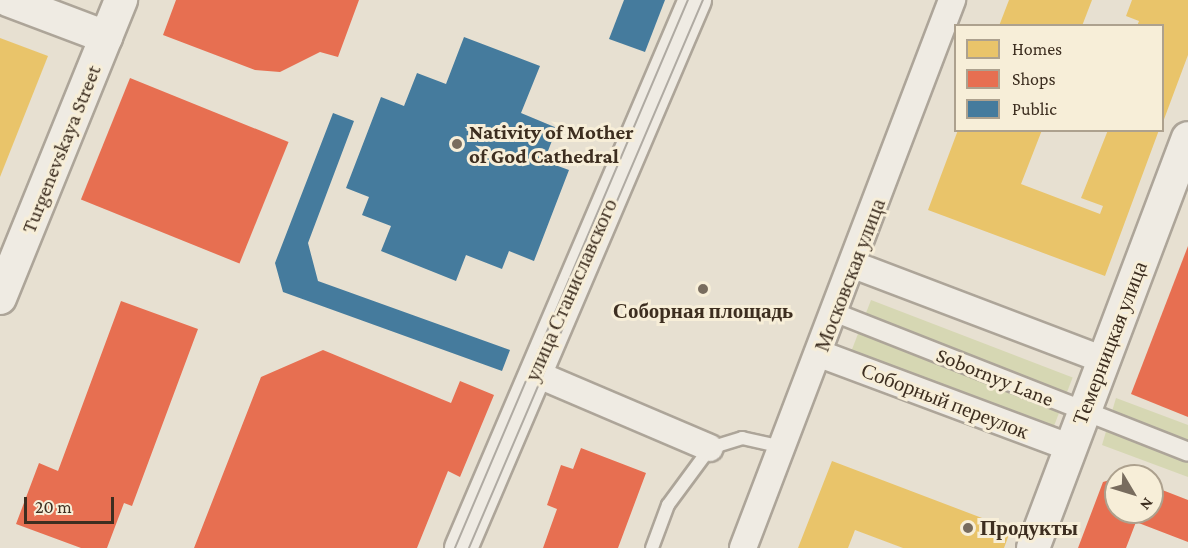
<!DOCTYPE html>
<meta charset="utf-8">
<style>
body{margin:0}
#map{position:relative;width:1188px;height:548px;overflow:hidden;background:#e7e0d1;font-family:"Crimson Pro",serif}
div>[style]{position:absolute}
.green>*{inset:0;background:#d6d7b3;transform-origin:0 0}
.homes>*{inset:0;background:#e9c46a}
.shops>*{inset:0;background:#e76f51;transform-origin:0 0}
.public>*{inset:0;background:#457b9d}
.roads{filter:drop-shadow(2px 0 #ada599) drop-shadow(-2px 0 #ada599) drop-shadow(0 2px #ada599) drop-shadow(0 -2px #ada599)}
.service>*{height:12px;margin:-6px;padding:0 6px;transform-origin:6px;border-radius:6px;background:#efebe3}
.pedestrian>*{height:18px;margin:-9px;padding:0 9px;transform-origin:9px;border-radius:9px;background:#efebe3}
.minor>*{height:26px;margin:-13px;padding:0 13px;transform-origin:13px;border-radius:13px;background:#efebe3}
.tertiary>*{height:32px;margin:-16px;padding:0 16px;transform-origin:16px;border-radius:16px;background:#efebe3}
.tram>*{height:1.5px;margin:-0.75px;padding:0 0.75px;transform-origin:0.75px;border-radius:0.75px;background:#afaaa2}
.dots>*{width:16px;height:16px;translate:-50% -50%;box-sizing:border-box;border:3px solid #f7eed8;border-radius:50%}
span{translate:-50% -50%;white-space:nowrap;text-align:center;line-height:1.15;-webkit-text-stroke:6px #f7eed8;paint-order:stroke}
.poi-label{font-size:21px;color:#3d2e20;font-weight:700}
.left{translate:0 -50%;text-align:left}
.street-label{font-size:21px;color:#3d2e20}
.legend{position:absolute;left:954px;top:24px;width:210px;height:108px;box-sizing:border-box;background:#f7eed8;border:2px solid #ada18e;margin:0;padding:8px 10px;list-style:none;font-size:18px;color:#3d2e20}
.legend li{display:flex;align-items:center;gap:12px;height:30px}
.legend b{width:30px;border:2px solid #ada18e}
.north{position:absolute;left:1104px;top:464px;width:60px;height:60px;box-sizing:border-box;background:#f7eed8;border:2px solid #ada18e;border-radius:50%;rotate:128deg;font-size:16px;font-weight:700;line-height:24px;text-align:center;color:#3d2e20}
.north::after{content:'';display:block;margin:auto;width:21px;height:27px;background:#786c5e;clip-path:polygon(50% 0,100% 100%,50% 72%,0 100%)}
.scale{position:absolute;left:24px;top:497px;width:90px;height:27px;box-sizing:border-box;border:3px solid #3d2e20;border-top:0;padding-left:8px;font-size:18px;line-height:21px;white-space:nowrap;color:#3d2e20;-webkit-text-stroke:4px #f7eed8;paint-order:stroke}
</style>
<div id="map">
<div class="green">
<i style="left:871px;top:300px;width:216px;height:55px;rotate:21deg"></i>
<i style="clip-path:polygon(1116px 398px,1188px 425px,1188px 477px,1102px 445px)"></i>
</div>
<div class="homes">
<i style="clip-path:polygon(1009px 0,1092px 0,1082px 26px,999px 26px)"></i>
<i style="clip-path:polygon(1132px 0,1188px 0,1188px 55px,1163px 122px,1162px 26px,1137px 26px,1139px 21px,1126px 16px)"></i>
<i style="clip-path:polygon(0 38px,48px 56px,0 177px)"></i>
<i style="clip-path:polygon(958px 130px,1042px 130px,1021px 184px,1100px 214px,1103px 206px,1081px 198px,1108px 130px,1159px 130px,1105px 276px,928px 210px)"></i>
<i style="clip-path:polygon(832px 461px,1011px 529px,1004px 548px,903px 548px,855px 530px,848px 548px,798px 548px)"></i>
</div>
<div class="shops">
<i style="clip-path:polygon(176px 0,359px 0,338px 57px,320px 52px,280px 72px,255px 70px,163px 35px)"></i>
<i style="left:130px;top:78px;width:171px;height:131px;rotate:22deg"></i>
<i style="clip-path:polygon(1188px 246px,1188px 417px,1131px 394px)"></i>
<i style="clip-path:polygon(121px 301px,198px 329px,132px 506px,124px 503px,107px 548px,81px 548px,16px 524px,39px 463px,58px 471px)"></i>
<i style="clip-path:polygon(323px 350px,451px 403px,460px 381px,494px 395px,460px 477px,448px 471px,417px 548px,194px 548px,261px 377px)"></i>
<i style="clip-path:polygon(581px 448px,646px 473px,618px 548px,543px 548px,557px 509px,547px 505px,561px 465px,573px 469px)"></i>
<i style="clip-path:polygon(1116px 478px,1116px 512px,1152px 512px,1152px 486px,1188px 500px,1188px 542px,1136px 522px,1126px 548px,1078px 548px,1103px 482px)"></i>
</div>
<div class="public">
<i style="clip-path:polygon(624px 0,665px 0,645px 52px,609px 39px)"></i>
<i style="clip-path:polygon(464px 37px,540px 66px,521px 113px,557px 128px,544px 161px,569px 170px,534px 261px,509px 251px,502px 269px,466px 255px,456px 281px,381px 251px,391px 226px,362px 215px,369px 197px,346px 188px,381px 97px,404px 106px,417px 73px,446px 84px)"></i>
<i style="clip-path:polygon(333px 113px,354px 121px,308px 243px,318px 281px,510px 350px,502px 371px,283px 292px,275px 263px)"></i>
</div>
<div class="roads">
<div class="service">
<i style="left:652px;top:548px;width:46px;rotate:-69.6deg"></i>
<i style="left:668px;top:505px;width:71px;rotate:-53.6deg"></i>
<i style="left:710px;top:448px;width:34px;rotate:-17deg"></i>
<i style="left:742px;top:438px;width:42px;rotate:12.4deg"></i>
</div>
<div class="pedestrian">
<i style="left:836px;top:313px;width:378px;rotate:21.5deg"></i>
</div>
<div class="minor">
<i style="left:854px;top:265px;width:267px;rotate:20.8deg"></i>
<i style="left:820px;top:354px;width:268px;rotate:20.5deg"></i>
<i style="left:534px;top:373px;width:191px;rotate:23.1deg"></i>
<i style="left:743px;top:548px;width:587px;rotate:-69.12deg"></i>
</div>
<div class="tertiary">
<i style="left:8px;top:0;width:105px;rotate:20.7deg"></i>
<i style="left:0;top:298px;width:322px;rotate:-67.9deg"></i>
<i style="left:461px;top:548px;width:596px;rotate:-66.88deg"></i>
<i style="left:1033px;top:548px;width:438px;rotate:-69.3deg"></i>
</div>
</div>
<div class="tram">
<i style="left:455px;top:548px;width:595px;rotate:-66.97deg"></i>
<i style="left:469px;top:548px;width:596px;rotate:-66.88deg"></i>
</div>
<div class="dots">
<i style="left:457px;top:144px;background:#786c5e"></i>
<i style="left:703px;top:289px;background:#786c5e"></i>
<i style="left:968px;top:528px;background:#786c5e"></i>
</div>
<div class="poi-label">
<span class="left" style="left:469px;top:144px">Nativity of Mother<br>of God Cathedral</span>
<span style="left:703px;top:311px">Соборная площадь</span>
<span class="left" style="left:980px;top:528px">Продукты</span>
</div>
<div class="street-label">
<span style="left:61px;top:149px;rotate:-68deg">Turgenevskaya Street</span>
<span style="left:850px;top:275px;rotate:-69deg">Московская улица</span>
<span style="left:571px;top:290px;rotate:-66deg">улица Станиславского</span>
<span style="left:1110px;top:343px;rotate:-69deg">Темерницкая улица</span>
<span style="left:995px;top:377px;rotate:22deg">Sobornyy Lane</span>
<span style="left:945px;top:401px;rotate:21deg">Соборный переулок</span>
</div>
<ul class="legend">
<li><b style="height:16px;background:#e9c46a"></b>Homes</li>
<li><b style="height:16px;background:#e76f51"></b>Shops</li>
<li><b style="height:16px;background:#457b9d"></b>Public</li>
</ul>
<div class="north">N</div>
<div class="scale">20 m</div>
</div>
